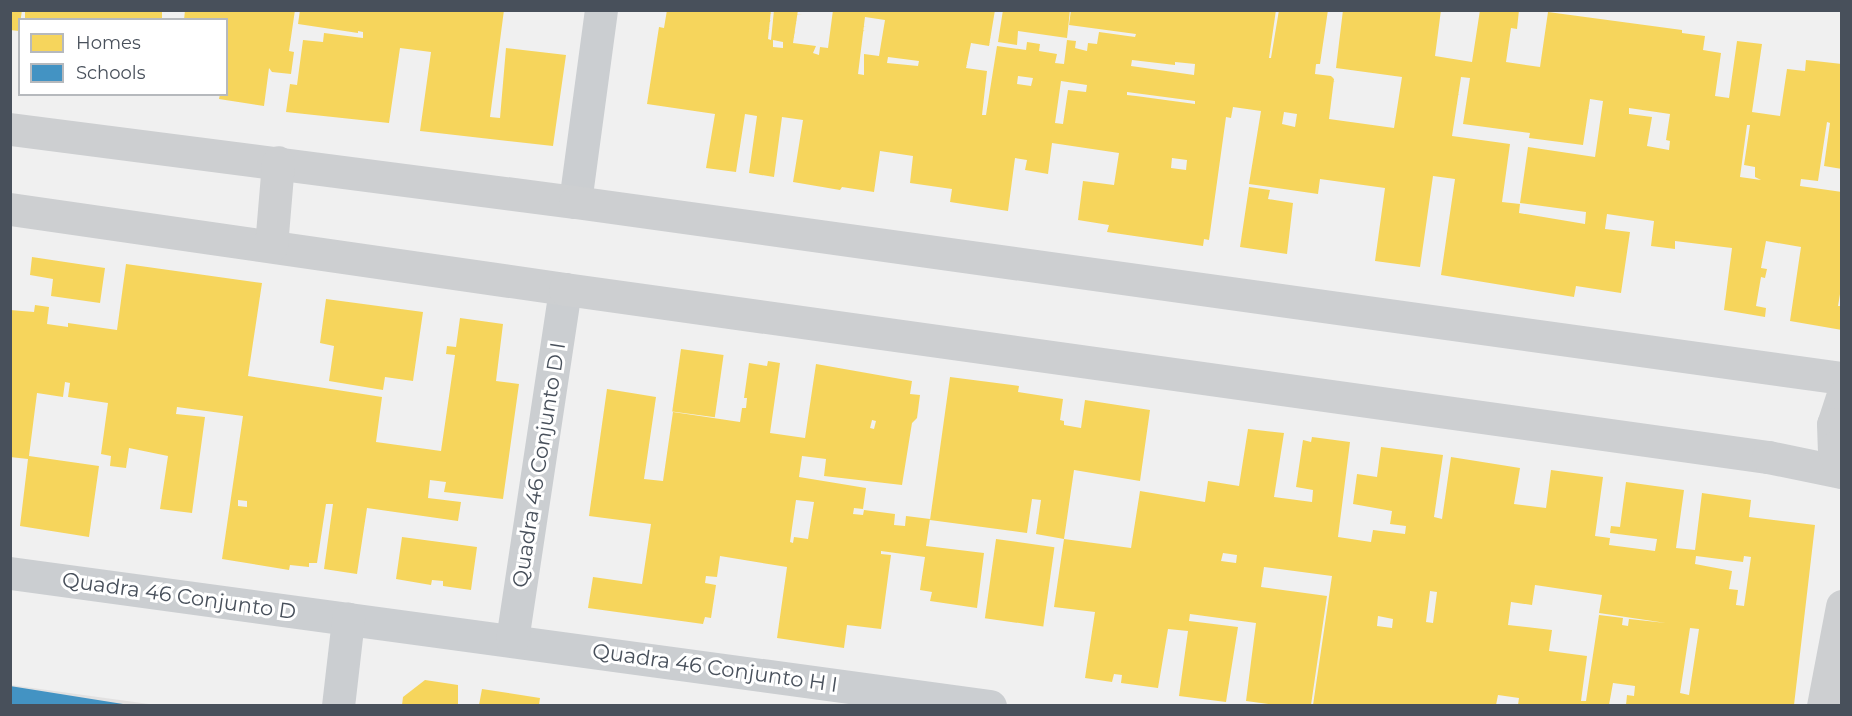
<!DOCTYPE html>
<style>
body{margin:0}
#map{position:relative;width:1852px;height:716px;overflow:hidden;background:#f0f0f0;font-family:Montserrat,sans-serif}
div>[style]{position:absolute}
.education>*{inset:0;background:#e2e1e1}
.homes>*{inset:0;background:#f6d55c;transform-origin:0 0}
.schools>*{inset:0;background:#4393c3}
.street>*{height:33px;margin:-16.5px;padding:0 16.5px;transform-origin:16.5px;border-radius:16.5px;background:#cbced1}
.secondary>*{height:33px;margin:-16.5px;padding:0 16.5px;transform-origin:16.5px;border-radius:16.5px;background:#cdcfd1}
span{translate:-50% -50%;white-space:nowrap;text-align:center;line-height:1.15;-webkit-text-stroke:6px #fff;paint-order:stroke}
.street-label{font-size:21px;color:#48505b}
.frame{position:absolute;inset:0;border:12px solid #48505b;pointer-events:none}
.legend{position:absolute;left:18px;top:18px;width:210px;height:78px;box-sizing:border-box;background:#fff;border:2px solid #b6b9bd;margin:0;padding:8px 10px;list-style:none;font-size:18px;color:#48505b}
.legend li{display:flex;align-items:center;gap:12px;height:30px}
.legend b{width:30px;border:2px solid #b6b9bd}
</style>
<div id="map">
<div class="education">
<i style="clip-path:polygon(11px 685px,156px 705px,11px 706px)"></i>
</div>
<div class="homes">
<i style="clip-path:polygon(10px 10px,22px 10px,19px 31px,10px 30px)"></i>
<i style="left:25px;top:10px;width:137px;height:10px"></i>
<i style="clip-path:polygon(185px 10px,295px 10px,289px 51px,294px 52px,291px 74px,272px 72px,269px 68px,264px 106px,219px 99px,220px 94px,226px 94px,226px 20px,184px 20px)"></i>
<i style="clip-path:polygon(300px 10px,504px 10px,490px 117px,500px 118px,506px 48px,566px 55px,553px 146px,420px 131px,431px 52px,400px 48px,389px 123px,286px 112px,290px 84px,297px 85px,303px 40px,323px 42px,324px 33px,363px 38px,363px 32px,358px 31px,358px 33px,298px 24px)"></i>
<i style="clip-path:polygon(evenodd,667px 10px,771px 10px,768px 39px,771px 40px,774px 10px,798px 10px,793px 43px,816px 46px,813px 53px,819px 55px,820px 47px,828px 48px,833px 10px,995px 10px,989px 46px,971px 43px,966px 68px,987px 71px,982px 115px,986px 115px,997px 46px,1026px 50px,1027px 42px,1040px 44px,1039px 51px,1057px 54px,1055px 63px,1064px 64px,1067px 40px,1076px 41px,1075px 48px,1087px 51px,1088px 43px,1097px 44px,1099px 32px,1135px 37px,1136px 34px,1069px 25px,1071px 10px,1276px 10px,1269px 58px,1271px 58px,1279px 10px,1328px 10px,1320px 64px,1316px 64px,1315px 74px,1331px 76px,1334px 79px,1329px 119px,1394px 128px,1402px 77px,1336px 68px,1343px 10px,1441px 10px,1435px 56px,1472px 62px,1480px 10px,1519px 10px,1517px 29px,1511px 28px,1506px 62px,1540px 67px,1548px 12px,1682px 30px,1682px 33px,1705px 36px,1703px 50px,1721px 53px,1715px 96px,1729px 98px,1737px 41px,1762px 44px,1752px 112px,1780px 116px,1787px 69px,1805px 71px,1806px 60px,1842px 64px,1842px 169px,1824px 166px,1830px 123px,1827px 122px,1818px 181px,1801px 179px,1800px 186px,1842px 192px,1842px 282px,1838px 306px,1842px 306px,1842px 330px,1790px 321px,1801px 247px,1766px 241px,1761px 268px,1767px 269px,1765px 278px,1761px 277px,1756px 306px,1766px 308px,1765px 317px,1724px 310px,1732px 248px,1675px 241px,1675px 249px,1651px 246px,1654px 221px,1607px 214px,1605px 229px,1630px 232px,1621px 293px,1576px 286px,1574px 297px,1441px 275px,1455px 179px,1433px 176px,1420px 267px,1375px 261px,1385px 188px,1320px 179px,1318px 194px,1249px 184px,1261px 111px,1233px 107px,1231px 118px,1226px 117px,1209px 240px,1204px 239px,1203px 246px,1107px 232px,1109px 225px,1078px 220px,1083px 181px,1114px 185px,1119px 153px,1052px 143px,1048px 174px,1025px 170px,1027px 160px,1015px 158px,1008px 211px,950px 202px,952px 189px,910px 183px,913px 156px,880px 151px,874px 192px,842px 187px,840px 190px,793px 182px,803px 120px,782px 117px,774px 177px,749px 173px,757px 116px,745px 114px,736px 172px,706px 168px,715px 114px,647px 104px,659px 27px,664px 28px,667px 10px,865px 17px,885px 20px,879px 56px,864px 54px,864px 75px,858px 74px,865px 17px,667px 10px,773px 40px,783px 42px,783px 48px,773px 47px,773px 40px,667px 10px,888px 57px,919px 61px,918px 66px,887px 63px,888px 57px,667px 10px,1132px 60px,1175px 65px,1175px 62px,1195px 64px,1194px 75px,1131px 66px,1132px 60px,667px 10px,1018px 76px,1033px 78px,1031px 86px,1017px 84px,1018px 76px,667px 10px,1461px 77px,1470px 78px,1463px 124px,1530px 133px,1529px 138px,1583px 145px,1590px 99px,1603px 101px,1595px 157px,1528px 147px,1520px 203px,1586px 212px,1585px 224px,1519px 213px,1520px 204px,1502px 202px,1510px 144px,1452px 136px,1461px 77px,667px 10px,1061px 81px,1087px 85px,1086px 92px,1068px 90px,1063px 124px,1055px 123px,1061px 81px,667px 10px,1127px 92px,1195px 101px,1195px 104px,1136px 96px,1127px 95px,1127px 92px,667px 10px,1629px 108px,1670px 114px,1666px 140px,1670px 141px,1669px 150px,1647px 146px,1652px 117px,1629px 114px,1629px 108px,667px 10px,1284px 112px,1297px 114px,1295px 127px,1282px 124px,1284px 112px,667px 10px,1747px 125px,1750px 125px,1744px 165px,1755px 167px,1755px 177px,1761px 180px,1740px 177px,1747px 125px,667px 10px,1172px 158px,1187px 160px,1186px 170px,1171px 168px,1172px 158px)"></i>
<i style="clip-path:polygon(1003px 10px,1070px 10px,1067px 38px,1018px 31px,1017px 45px,998px 42px)"></i>
<i style="clip-path:polygon(1249px 187px,1270px 190px,1268px 199px,1293px 203px,1287px 254px,1240px 247px)"></i>
<i style="clip-path:polygon(32px 257px,105px 268px,100px 303px,51px 296px,53px 279px,30px 275px)"></i>
<i style="clip-path:polygon(evenodd,126px 264px,262px 283px,248px 376px,382px 397px,376px 442px,441px 451px,455px 355px,446px 354px,447px 346px,456px 347px,460px 318px,503px 324px,496px 381px,519px 384px,503px 499px,444px 492px,446px 482px,430px 480px,428px 498px,461px 502px,458px 521px,367px 508px,357px 574px,324px 569px,333px 504px,326px 504px,317px 563px,309px 563px,309px 567px,290px 565px,289px 570px,222px 559px,243px 416px,177px 407px,176px 414px,205px 417px,192px 513px,160px 509px,168px 456px,129px 448px,126px 468px,110px 466px,111px 456px,101px 454px,108px 403px,68px 397px,70px 383px,65px 382px,63px 397px,37px 393px,29px 456px,99px 466px,89px 537px,20px 526px,28px 459px,10px 457px,10px 310px,34px 312px,35px 305px,49px 307px,47px 324px,68px 327px,68px 323px,117px 330px,126px 264px,238px 500px,247px 501px,247px 507px,238px 506px,238px 500px)"></i>
<i style="clip-path:polygon(326px 299px,423px 312px,413px 381px,385px 377px,383px 390px,329px 381px,334px 346px,320px 343px)"></i>
<i style="left:681px;top:349px;width:43px;height:63px;rotate:8deg"></i>
<i style="clip-path:polygon(evenodd,768px 361px,780px 363px,770px 433px,805px 438px,816px 364px,912px 381px,910px 394px,920px 395px,917px 418px,912px 423px,902px 485px,824px 476px,826px 459px,802px 456px,799px 477px,866px 488px,863px 509px,854px 508px,853px 514px,863px 515px,864px 510px,895px 514px,894px 525px,905px 526px,906px 516px,930px 519px,926px 546px,984px 553px,977px 608px,930px 601px,932px 592px,920px 590px,925px 557px,881px 551px,881px 554px,891px 555px,881px 629px,847px 625px,844px 648px,777px 638px,787px 567px,720px 556px,717px 577px,706px 576px,705px 583px,716px 585px,711px 618px,705px 617px,703px 624px,588px 608px,593px 577px,642px 584px,651px 524px,589px 516px,607px 389px,656px 397px,644px 479px,663px 481px,673px 412px,740px 422px,742px 408px,746px 408px,747px 398px,744px 398px,749px 363px,767px 366px,768px 361px,872px 420px,876px 421px,874px 429px,870px 428px,872px 420px,768px 361px,796px 500px,814px 502px,808px 539px,794px 537px,793px 543px,790px 542px,796px 500px)"></i>
<i style="clip-path:polygon(950px 377px,1019px 386px,1018px 392px,1063px 399px,1060px 420px,1064px 421px,1064px 425px,1081px 428px,1085px 400px,1150px 410px,1140px 481px,1074px 470px,1064px 539px,1036px 534px,1041px 500px,1032px 499px,1027px 533px,930px 520px)"></i>
<i style="clip-path:polygon(evenodd,1248px 429px,1284px 433px,1274px 497px,1312px 502px,1313px 490px,1296px 487px,1303px 440px,1311px 442px,1312px 437px,1350px 442px,1338px 537px,1371px 542px,1373px 530px,1405px 534px,1406px 526px,1390px 524px,1392px 511px,1353px 504px,1357px 474px,1377px 477px,1381px 447px,1443px 455px,1434px 517px,1442px 519px,1451px 457px,1520px 468px,1514px 504px,1546px 508px,1551px 470px,1603px 477px,1595px 536px,1610px 538px,1609px 545px,1655px 551px,1657px 539px,1610px 533px,1611px 526px,1620px 527px,1626px 482px,1684px 490px,1676px 548px,1695px 550px,1702px 493px,1751px 500px,1749px 517px,1815px 525px,1794px 705px,1626px 705px,1627px 695px,1634px 696px,1635px 686px,1613px 683px,1609px 705px,1518px 705px,1519px 698px,1498px 695px,1496px 705px,1313px 705px,1332px 576px,1264px 567px,1261px 587px,1327px 596px,1311px 705px,1275px 705px,1246px 701px,1256px 623px,1190px 614px,1189px 621px,1238px 627px,1226px 702px,1179px 696px,1188px 631px,1168px 629px,1158px 688px,1121px 683px,1122px 675px,1114px 674px,1112px 682px,1085px 678px,1095px 612px,1054px 607px,1064px 539px,1131px 548px,1140px 491px,1205px 502px,1208px 481px,1239px 486px,1248px 429px,1223px 553px,1237px 555px,1236px 563px,1221px 561px,1223px 553px,1248px 429px,1696px 556px,1743px 562px,1744px 556px,1751px 557px,1744px 606px,1736px 605px,1738px 590px,1729px 589px,1732px 571px,1695px 564px,1696px 556px,1248px 429px,1535px 585px,1602px 595px,1599px 613px,1666px 623px,1629px 619px,1628px 626px,1622px 625px,1623px 618px,1599px 615px,1586px 701px,1581px 701px,1587px 656px,1549px 651px,1552px 630px,1508px 625px,1511px 602px,1532px 605px,1535px 585px,1248px 429px,1430px 591px,1437px 592px,1433px 623px,1426px 622px,1430px 591px,1248px 429px,1378px 616px,1393px 619px,1392px 628px,1377px 626px,1378px 616px,1248px 429px,1690px 628px,1699px 629px,1689px 695px,1680px 693px,1690px 628px)"></i>
<i style="clip-path:polygon(402px 537px,477px 547px,471px 590px,443px 586px,443px 581px,432px 580px,431px 585px,396px 579px)"></i>
<i style="left:996px;top:539px;width:59px;height:80px;rotate:8deg"></i>
<i style="clip-path:polygon(425px 680px,458px 685px,458px 705px,402px 705px,403px 697px)"></i>
<i style="clip-path:polygon(482px 689px,540px 698px,539px 705px,479px 705px)"></i>
</div>
<div class="schools">
<i style="clip-path:polygon(10px 686px,123px 704px,123px 706px,10px 706px)"></i>
</div>
<div class="street">
<i style="left:575px;top:202px;width:194px;rotate:-82.3deg"></i>
<i style="left:10px;top:573px;width:989px;rotate:7.73deg"></i>
<i style="left:512px;top:640px;width:355px;rotate:-81.4deg"></i>
<i style="left:338px;top:706px;width:88px;rotate:-83.4deg"></i>
</div>
<div class="secondary">
<i style="left:10px;top:129px;width:570px;rotate:7.36deg"></i>
<i style="left:575px;top:202px;width:1279px;rotate:7.91deg"></i>
<i style="left:10px;top:209px;width:561px;rotate:8.2deg"></i>
<i style="left:565px;top:289px;width:1215px;rotate:7.95deg"></i>
<i style="left:1768px;top:457px;width:75px;rotate:11.6deg"></i>
<i style="left:271px;top:246px;width:84px;rotate:-85.2deg"></i>
<i style="left:1842px;top:397px;width:28px;rotate:108deg"></i>
<i style="left:1833px;top:424px;width:24px;rotate:88deg"></i>
<i style="left:1834px;top:448px;width:25px;rotate:72deg"></i>
<i style="left:1823px;top:706px;width:102px;rotate:-79.2deg"></i>
</div>
<div class="street-label">
<span style="left:539px;top:465px;rotate:-81deg">Quadra 46 Conjunto D I</span>
<span style="left:179px;top:596px;rotate:8deg">Quadra 46 Conjunto D</span>
<span style="left:715px;top:668px;rotate:8deg">Quadra 46 Conjunto H I</span>
</div>
<div class="frame"></div>
<ul class="legend">
<li><b style="height:16px;background:#f6d55c"></b>Homes</li>
<li><b style="height:16px;background:#4393c3"></b>Schools</li>
</ul>
</div>
